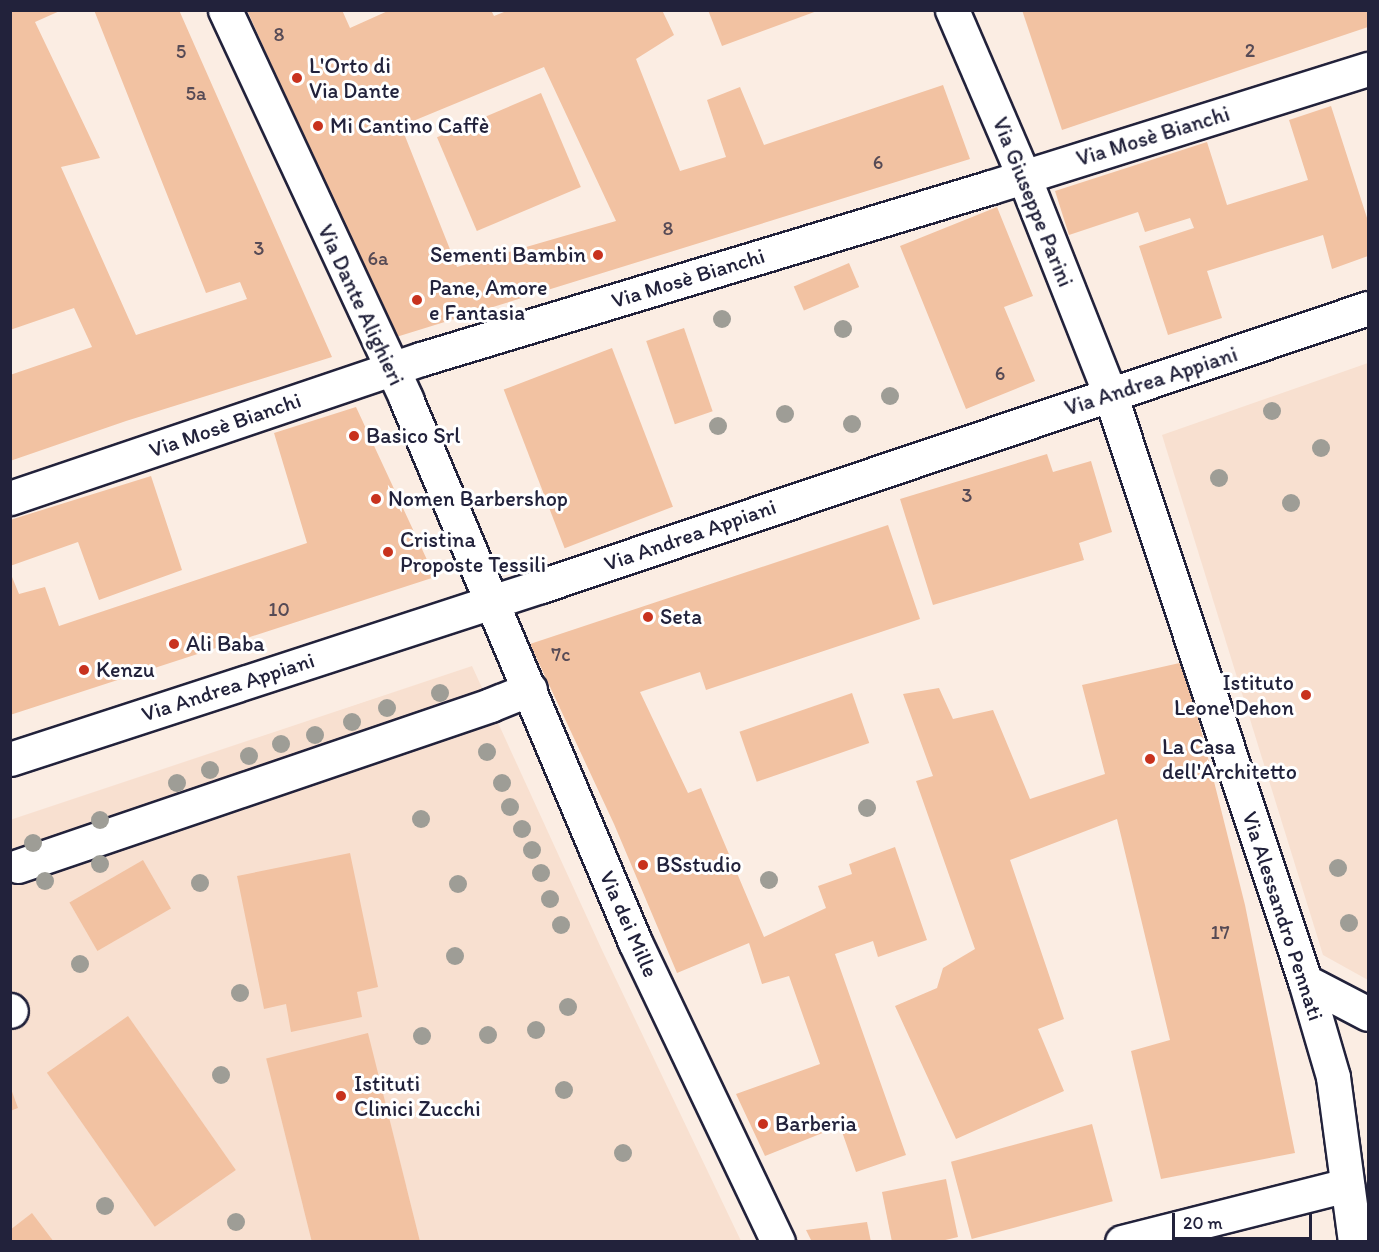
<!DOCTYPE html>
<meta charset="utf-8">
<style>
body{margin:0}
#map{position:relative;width:1379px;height:1252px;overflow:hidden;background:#fbede3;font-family:Itim,sans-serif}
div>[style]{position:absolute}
.built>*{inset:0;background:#f8e0d0}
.building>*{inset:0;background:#f2c2a2;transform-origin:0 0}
.roads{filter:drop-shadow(2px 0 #22223b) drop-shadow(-2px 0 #22223b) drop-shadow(0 2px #22223b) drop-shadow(0 -2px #22223b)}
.minor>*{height:33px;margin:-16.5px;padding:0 16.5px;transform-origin:16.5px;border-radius:16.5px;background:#fff}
.trees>*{width:18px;height:18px;margin:-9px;border-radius:50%;background:#9e9d96}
.dots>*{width:16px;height:16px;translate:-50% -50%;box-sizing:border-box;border:3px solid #fff;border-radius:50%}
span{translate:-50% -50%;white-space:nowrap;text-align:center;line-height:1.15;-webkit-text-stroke:6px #fff;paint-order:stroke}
.number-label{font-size:20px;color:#564a55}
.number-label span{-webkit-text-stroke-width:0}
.poi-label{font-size:22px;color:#22223b}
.left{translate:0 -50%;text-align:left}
.right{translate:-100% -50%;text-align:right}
.street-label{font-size:22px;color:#22223b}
.frame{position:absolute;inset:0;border:12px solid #22223b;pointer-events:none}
.scale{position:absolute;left:1172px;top:1213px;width:140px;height:27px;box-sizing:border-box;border:3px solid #22223b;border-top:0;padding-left:8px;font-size:18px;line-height:21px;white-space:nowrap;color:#22223b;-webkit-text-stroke:4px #fff;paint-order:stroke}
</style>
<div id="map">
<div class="built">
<i style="clip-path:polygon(1368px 363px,1368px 980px,1323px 955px,1162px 435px)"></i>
<i style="clip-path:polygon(472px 666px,602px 950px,741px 1241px,11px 1241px,10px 820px)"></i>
</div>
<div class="building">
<i style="clip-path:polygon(10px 10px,62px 10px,35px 22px,100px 158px,61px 167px,136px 335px,247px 299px,240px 282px,206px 293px,94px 10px,179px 10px,332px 357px,126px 421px,10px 461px,10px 375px,92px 347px,74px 308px,10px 330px)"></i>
<i style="clip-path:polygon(evenodd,247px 10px,342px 10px,350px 28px,390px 10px,491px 10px,494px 16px,509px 10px,662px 10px,674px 35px,636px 59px,680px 171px,726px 157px,707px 100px,740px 87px,764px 145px,943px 85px,970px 159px,393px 338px,247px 10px,544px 67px,616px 221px,457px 267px,401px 126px,544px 67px)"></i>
<i style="clip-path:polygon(708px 10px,817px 10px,817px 11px,722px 46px)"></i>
<i style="clip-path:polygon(1022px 10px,1368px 10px,1368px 27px,1062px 130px)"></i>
<i style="left:541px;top:93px;width:102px;height:113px;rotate:67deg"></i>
<i style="clip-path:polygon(1331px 106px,1368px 221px,1368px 256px,1332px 269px,1323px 235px,1207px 271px,1222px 318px,1168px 335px,1139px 246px,1194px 228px,1190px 218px,1145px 232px,1138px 212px,1069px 235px,1055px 191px,1207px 142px,1227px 205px,1308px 180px,1289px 120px)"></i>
<i style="clip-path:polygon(997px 207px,1033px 296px,1004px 307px,1035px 381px,966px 409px,900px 246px)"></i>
<i style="left:849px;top:263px;width:26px;height:60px;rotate:67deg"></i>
<i style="left:684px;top:328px;width:88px;height:40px;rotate:71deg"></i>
<i style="left:612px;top:348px;width:170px;height:116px;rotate:69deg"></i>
<i style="clip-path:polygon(356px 407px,435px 577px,10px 715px,10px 572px,19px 594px,45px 587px,59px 626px,307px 543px,274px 433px)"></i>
<i style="clip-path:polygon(1047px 454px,1053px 472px,1091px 461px,1112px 532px,1079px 543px,1084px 560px,933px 605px,900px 499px)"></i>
<i style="clip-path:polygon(151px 476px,182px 570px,99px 600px,78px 542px,10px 566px,10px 520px)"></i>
<i style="clip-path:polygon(888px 525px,920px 619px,706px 690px,700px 672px,640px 692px,688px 793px,701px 788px,764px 937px,826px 908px,818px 886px,852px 874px,849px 864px,895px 847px,927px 940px,878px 957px,873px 941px,835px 954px,906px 1155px,856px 1172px,840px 1126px,765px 1156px,736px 1094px,820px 1064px,789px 976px,762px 984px,749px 943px,677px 973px,614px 824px,530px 644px)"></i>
<i style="clip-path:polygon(1184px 662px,1245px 905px,1295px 1153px,1161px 1179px,1131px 1051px,1170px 1040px,1117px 819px,1010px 860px,1064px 1019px,1038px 1029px,1064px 1091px,956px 1139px,895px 1006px,937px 988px,943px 968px,975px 949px,916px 781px,933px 776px,903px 694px,939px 688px,953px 719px,993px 710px,1030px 799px,1105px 774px,1082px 685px)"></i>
<i style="left:852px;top:693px;width:53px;height:119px;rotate:71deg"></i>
<i style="clip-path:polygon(350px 853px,378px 987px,357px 992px,362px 1017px,291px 1032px,286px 1004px,264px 1009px,237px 876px)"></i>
<i style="left:143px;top:860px;width:56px;height:85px;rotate:60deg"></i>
<i style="left:128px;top:1016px;width:188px;height:99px;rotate:55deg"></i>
<i style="left:368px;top:1033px;width:215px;height:105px;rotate:76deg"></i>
<i style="clip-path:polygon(10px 1086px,18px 1108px,10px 1111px)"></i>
<i style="left:1092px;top:1124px;width:80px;height:146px;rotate:75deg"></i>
<i style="clip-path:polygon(946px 1179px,958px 1237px,937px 1242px,892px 1242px,882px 1192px)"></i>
<i style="clip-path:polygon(32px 1213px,54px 1242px,10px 1242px,10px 1230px)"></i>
<i style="clip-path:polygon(867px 1222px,871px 1242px,812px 1242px,806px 1230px)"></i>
</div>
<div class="roads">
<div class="minor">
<i style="left:225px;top:10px;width:429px;rotate:65deg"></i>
<i style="left:406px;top:399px;width:589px;rotate:67.13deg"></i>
<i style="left:635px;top:942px;width:332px;rotate:64.5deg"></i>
<i style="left:952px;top:10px;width:182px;rotate:66.7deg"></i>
<i style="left:1024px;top:177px;width:233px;rotate:68.4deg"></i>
<i style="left:1110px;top:394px;width:619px;rotate:71.62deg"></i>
<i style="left:1305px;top:981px;width:100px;rotate:73.7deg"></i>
<i style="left:1333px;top:1077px;width:166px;rotate:82.4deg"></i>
<i style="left:10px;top:498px;width:434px;rotate:-18.7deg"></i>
<i style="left:421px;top:359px;width:595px;rotate:-16.79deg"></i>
<i style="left:991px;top:187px;width:395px;rotate:-17.4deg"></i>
<i style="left:10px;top:759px;width:558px;rotate:-18.05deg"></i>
<i style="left:541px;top:586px;width:872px;rotate:-18.58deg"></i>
<i style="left:18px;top:866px;width:499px;rotate:-18.8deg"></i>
<i style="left:490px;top:705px;width:43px;rotate:-21.8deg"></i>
<i style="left:1305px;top:981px;width:71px;rotate:27.6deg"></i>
<i style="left:10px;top:1010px;width:1px;rotate:45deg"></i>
<i style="left:1122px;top:1242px;width:232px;rotate:-14.2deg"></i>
</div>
</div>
<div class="trees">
<i style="left:722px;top:319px"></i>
<i style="left:843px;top:329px"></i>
<i style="left:890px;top:396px"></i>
<i style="left:1272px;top:411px"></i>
<i style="left:785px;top:414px"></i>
<i style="left:852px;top:424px"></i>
<i style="left:718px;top:426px"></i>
<i style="left:1321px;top:448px"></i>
<i style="left:1219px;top:478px"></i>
<i style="left:1291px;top:503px"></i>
<i style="left:440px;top:693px"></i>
<i style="left:387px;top:708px"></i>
<i style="left:352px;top:722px"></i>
<i style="left:315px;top:735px"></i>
<i style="left:281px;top:744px"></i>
<i style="left:487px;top:752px"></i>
<i style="left:249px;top:756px"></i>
<i style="left:210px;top:770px"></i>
<i style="left:177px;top:783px"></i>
<i style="left:502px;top:783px"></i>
<i style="left:510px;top:807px"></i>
<i style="left:867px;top:808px"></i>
<i style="left:421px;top:819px"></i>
<i style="left:100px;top:820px"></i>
<i style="left:522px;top:829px"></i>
<i style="left:33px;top:843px"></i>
<i style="left:532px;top:850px"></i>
<i style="left:100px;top:864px"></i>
<i style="left:1338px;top:868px"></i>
<i style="left:541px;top:873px"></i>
<i style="left:769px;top:880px"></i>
<i style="left:45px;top:881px"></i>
<i style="left:200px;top:883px"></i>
<i style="left:458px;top:884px"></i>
<i style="left:550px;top:899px"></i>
<i style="left:1349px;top:923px"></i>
<i style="left:561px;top:925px"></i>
<i style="left:455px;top:956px"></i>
<i style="left:80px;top:964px"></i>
<i style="left:240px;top:993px"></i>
<i style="left:568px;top:1007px"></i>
<i style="left:536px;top:1030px"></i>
<i style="left:488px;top:1035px"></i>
<i style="left:422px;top:1036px"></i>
<i style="left:221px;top:1075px"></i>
<i style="left:564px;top:1090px"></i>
<i style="left:623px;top:1153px"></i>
<i style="left:105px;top:1206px"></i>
<i style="left:236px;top:1222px"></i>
</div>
<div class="dots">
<i style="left:297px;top:78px;background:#c8321e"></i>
<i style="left:318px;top:126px;background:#c8321e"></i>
<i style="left:598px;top:255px;background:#c8321e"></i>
<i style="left:417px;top:300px;background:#c8321e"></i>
<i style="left:354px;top:436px;background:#c8321e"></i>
<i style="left:376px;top:499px;background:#c8321e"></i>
<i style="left:388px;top:552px;background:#c8321e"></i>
<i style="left:648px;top:617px;background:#c8321e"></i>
<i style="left:174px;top:644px;background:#c8321e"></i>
<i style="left:84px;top:670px;background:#c8321e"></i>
<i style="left:1306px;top:695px;background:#c8321e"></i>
<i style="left:1150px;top:759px;background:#c8321e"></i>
<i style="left:643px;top:865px;background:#c8321e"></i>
<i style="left:341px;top:1096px;background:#c8321e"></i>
<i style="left:763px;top:1124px;background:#c8321e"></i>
</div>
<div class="number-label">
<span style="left:279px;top:34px">8</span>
<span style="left:1250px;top:50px">2</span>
<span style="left:181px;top:51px">5</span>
<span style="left:196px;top:93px">5a</span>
<span style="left:878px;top:162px">6</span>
<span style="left:668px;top:228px">8</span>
<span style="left:259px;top:248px">3</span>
<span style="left:378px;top:258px">6a</span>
<span style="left:1000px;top:373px">6</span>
<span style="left:967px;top:495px">3</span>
<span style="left:279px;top:609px">10</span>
<span style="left:561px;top:654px">7c</span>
<span style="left:1220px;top:932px">17</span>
</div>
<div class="poi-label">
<span class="left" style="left:309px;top:78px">L'Orto di<br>Via Dante</span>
<span class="left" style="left:330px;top:126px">Mi Cantino Caffè</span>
<span class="right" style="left:586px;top:255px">Sementi Bambin</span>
<span class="left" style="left:429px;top:300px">Pane, Amore<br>e Fantasia</span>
<span class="left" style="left:366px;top:436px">Basico Srl</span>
<span class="left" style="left:388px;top:499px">Nomen Barbershop</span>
<span class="left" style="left:400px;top:552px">Cristina<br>Proposte Tessili</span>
<span class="left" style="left:660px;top:617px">Seta</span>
<span class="left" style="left:186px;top:644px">Ali Baba</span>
<span class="left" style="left:96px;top:670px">Kenzu</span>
<span class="right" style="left:1294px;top:695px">Istituto<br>Leone Dehon</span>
<span class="left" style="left:1162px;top:759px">La Casa<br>dell'Architetto</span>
<span class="left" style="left:656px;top:865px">BSstudio</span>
<span class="left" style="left:354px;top:1096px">Istituti<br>Clinici Zucchi</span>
<span class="left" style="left:775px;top:1124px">Barberia</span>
</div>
<div class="street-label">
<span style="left:1153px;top:136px;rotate:-17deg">Via Mosè Bianchi</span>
<span style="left:1033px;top:202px;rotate:68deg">Via Giuseppe Parini</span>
<span style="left:688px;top:278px;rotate:-17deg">Via Mosè Bianchi</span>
<span style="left:361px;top:305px;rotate:65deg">Via Dante Alighieri</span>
<span style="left:1151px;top:381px;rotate:-18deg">Via Andrea Appiani</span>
<span style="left:225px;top:425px;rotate:-19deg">Via Mosè Bianchi</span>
<span style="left:690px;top:535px;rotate:-19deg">Via Andrea Appiani</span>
<span style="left:228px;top:687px;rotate:-18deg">Via Andrea Appiani</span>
<span style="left:1283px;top:916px;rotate:72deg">Via Alessandro Pennati</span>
<span style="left:629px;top:924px;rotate:66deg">Via dei Mille</span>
</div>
<div class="frame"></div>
<div class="scale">20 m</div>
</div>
